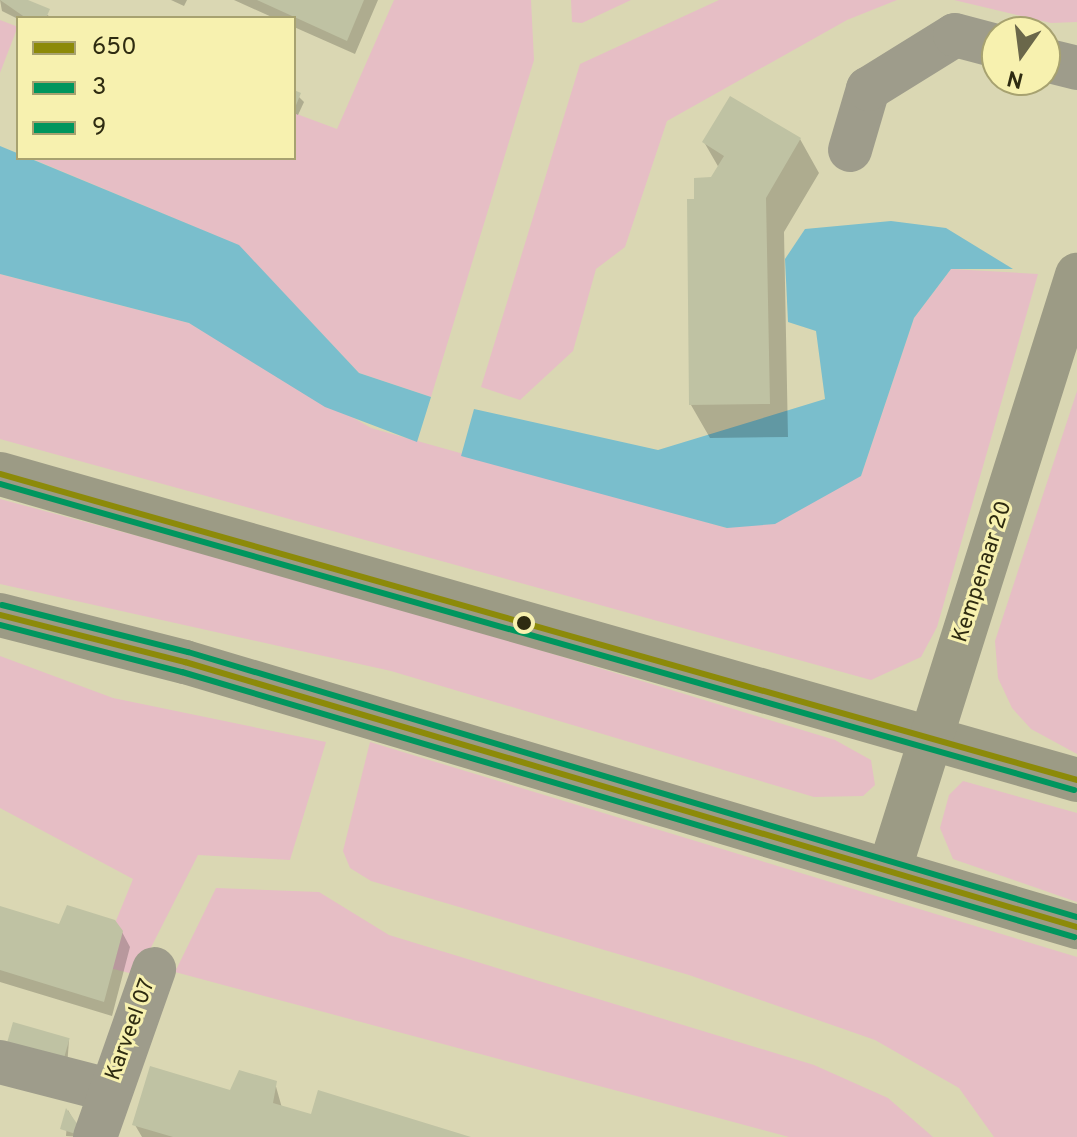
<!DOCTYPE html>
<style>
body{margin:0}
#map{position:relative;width:1077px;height:1137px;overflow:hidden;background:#dad7b3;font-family:Overpass,sans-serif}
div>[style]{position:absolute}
.green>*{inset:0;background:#e6bec5;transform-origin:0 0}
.water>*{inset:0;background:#7abecc}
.shadow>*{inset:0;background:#0003}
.building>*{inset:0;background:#bfc2a3;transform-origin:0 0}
.street>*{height:44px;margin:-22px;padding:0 22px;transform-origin:22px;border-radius:22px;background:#9e9c8b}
.secondary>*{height:44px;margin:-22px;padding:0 22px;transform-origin:22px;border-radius:22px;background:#9c9b85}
.bus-1>*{height:6px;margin:-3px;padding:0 3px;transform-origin:3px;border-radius:3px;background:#8c8a09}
.bus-2>*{height:6px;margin:-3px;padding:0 3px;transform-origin:3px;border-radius:3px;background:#00965e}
.bus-3>*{height:6px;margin:-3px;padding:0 3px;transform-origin:3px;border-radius:3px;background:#00965e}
.dots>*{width:22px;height:22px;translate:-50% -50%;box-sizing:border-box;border:4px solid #f7f1af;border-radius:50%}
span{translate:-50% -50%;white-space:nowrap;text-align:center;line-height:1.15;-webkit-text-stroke:6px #f7f1af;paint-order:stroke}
.street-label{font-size:22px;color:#2e2b11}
.legend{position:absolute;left:16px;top:16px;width:280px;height:144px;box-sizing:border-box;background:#f7f1af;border:2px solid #a7a270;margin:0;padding:10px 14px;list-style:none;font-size:24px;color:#2e2b11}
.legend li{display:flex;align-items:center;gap:16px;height:40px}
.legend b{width:40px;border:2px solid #a7a270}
.north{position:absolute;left:981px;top:16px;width:80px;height:80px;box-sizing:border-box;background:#f7f1af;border:2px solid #a7a270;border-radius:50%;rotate:194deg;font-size:22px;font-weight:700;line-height:32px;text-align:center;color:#2e2b11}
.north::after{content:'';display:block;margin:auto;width:28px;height:36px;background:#6a674a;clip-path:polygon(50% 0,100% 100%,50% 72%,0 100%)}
</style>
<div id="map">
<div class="green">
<i style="clip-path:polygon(394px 0,531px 0,534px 60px,431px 397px,359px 373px,238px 245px,30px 158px,294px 158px,294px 113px,337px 129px)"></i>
<i style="clip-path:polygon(571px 0,631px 0,582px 23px,572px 22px)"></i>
<i style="clip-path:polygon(719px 0,897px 0,847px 20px,667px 121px,625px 247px,596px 269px,573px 351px,520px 400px,481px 387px,580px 64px)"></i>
<i style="clip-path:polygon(954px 0,1077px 0,1077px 22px,1051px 23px)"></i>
<i style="left:0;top:20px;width:19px;height:126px;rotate:21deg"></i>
<i style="clip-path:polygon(951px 269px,1038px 274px,937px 627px,921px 657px,871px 680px,0 439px,0 274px,189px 323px,371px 428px,727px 528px,861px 476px,914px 318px)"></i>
<i style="clip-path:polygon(1077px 391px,1077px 754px,1031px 729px,1012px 708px,998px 678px,995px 641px)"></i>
<i style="clip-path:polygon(0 499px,369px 598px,835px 740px,871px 760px,875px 785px,863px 796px,814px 797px,391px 671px,0 584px)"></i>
<i style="clip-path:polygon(0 656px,113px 698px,326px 742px,290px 860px,198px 855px,137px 975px,98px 965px,133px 879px,0 808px)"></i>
<i style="clip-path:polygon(370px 742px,1077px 957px,1077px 1137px,994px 1137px,959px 1088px,875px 1040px,689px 975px,371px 881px,350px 868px,343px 851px)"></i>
<i style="clip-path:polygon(963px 781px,1077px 813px,1077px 902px,953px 859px,940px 828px,949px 795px)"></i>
<i style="clip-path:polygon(216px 888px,319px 892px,389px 935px,814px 1065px,888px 1098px,933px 1137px,789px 1137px,175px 972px)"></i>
</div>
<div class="water">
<i style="clip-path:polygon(0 146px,239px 245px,359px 373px,431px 397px,417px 442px,325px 407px,189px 323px,0 274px)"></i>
<i style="clip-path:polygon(891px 221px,946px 228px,1013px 269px,951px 269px,914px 318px,861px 476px,775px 524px,727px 528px,461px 456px,474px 409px,658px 450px,825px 399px,816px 331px,788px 322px,785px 259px,805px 229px)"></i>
</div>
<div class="shadow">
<i style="clip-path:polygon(0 0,24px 0,52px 18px,18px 19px,2px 11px)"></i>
<i style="clip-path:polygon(171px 0,187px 0,184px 6px)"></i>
<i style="clip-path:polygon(234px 0,378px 0,355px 54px,294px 27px,294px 18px,274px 18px)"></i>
<i style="clip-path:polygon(294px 92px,304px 102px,298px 115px,294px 113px)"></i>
<i style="clip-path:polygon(800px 139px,819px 173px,784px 232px,788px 437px,710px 438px,691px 405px,696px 201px,719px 168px,704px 142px)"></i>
<i style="clip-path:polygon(0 909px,61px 927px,122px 932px,130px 947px,112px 1016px,0 982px)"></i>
<i style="clip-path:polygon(69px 1040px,67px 1067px,12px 1051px)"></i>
<i style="clip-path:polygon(275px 1083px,282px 1108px,312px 1117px,466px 1137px,142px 1137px,135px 1125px)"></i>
<i style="clip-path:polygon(68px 1110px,83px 1137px,66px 1136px)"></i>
</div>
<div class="building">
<i style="clip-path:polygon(0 0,28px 0,50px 9px,46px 18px,26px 18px)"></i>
<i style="clip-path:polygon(257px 0,364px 0,347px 41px)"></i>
<i style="clip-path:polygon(294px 90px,301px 93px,294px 110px)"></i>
<i style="clip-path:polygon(730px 96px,801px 138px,766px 198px,770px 404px,689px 405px,687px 199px,694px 199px,694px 178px,711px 177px,724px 156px,702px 142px)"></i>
<i style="clip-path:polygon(67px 905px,115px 920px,123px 931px,104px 1002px,0 970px,0 906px,59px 924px)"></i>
<i style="left:13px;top:1022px;width:59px;height:24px;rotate:16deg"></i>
<i style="clip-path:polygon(150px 1066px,230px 1090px,239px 1070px,277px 1081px,273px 1103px,311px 1114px,318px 1090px,471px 1137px,173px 1137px,132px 1125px)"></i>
<i style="clip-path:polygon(66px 1108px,83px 1132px,82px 1136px,60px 1129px)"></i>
</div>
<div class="street">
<i style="left:1045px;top:60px;width:33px;rotate:14deg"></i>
<i style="left:850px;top:150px;width:64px;rotate:-73.6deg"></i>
<i style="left:868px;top:89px;width:102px;rotate:-31.8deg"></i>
<i style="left:955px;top:35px;width:43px;rotate:14.7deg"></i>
<i style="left:0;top:1062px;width:112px;rotate:14.5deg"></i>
<i style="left:95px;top:1137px;width:178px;rotate:-70.6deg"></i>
</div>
<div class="secondary">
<i style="left:0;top:474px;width:1120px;rotate:15.86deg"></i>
<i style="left:0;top:615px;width:191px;rotate:14.3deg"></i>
<i style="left:185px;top:662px;width:931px;rotate:16.55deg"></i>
<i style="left:890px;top:868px;width:622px;rotate:-72.5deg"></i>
</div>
<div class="bus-1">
<i style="left:0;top:474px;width:1120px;rotate:15.86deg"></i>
<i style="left:0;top:615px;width:191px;rotate:14.3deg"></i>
<i style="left:185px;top:662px;width:931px;rotate:16.55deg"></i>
</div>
<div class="bus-2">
<i style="left:0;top:484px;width:1117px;rotate:15.9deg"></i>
<i style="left:0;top:625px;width:188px;rotate:14.5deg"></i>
<i style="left:182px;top:672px;width:931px;rotate:16.55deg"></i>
</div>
<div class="bus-3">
<i style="left:2px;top:605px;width:192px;rotate:14.2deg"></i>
<i style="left:188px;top:652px;width:928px;rotate:16.6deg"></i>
</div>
<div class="dots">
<i style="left:524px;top:623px;background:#2e2b11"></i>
</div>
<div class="street-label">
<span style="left:983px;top:572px;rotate:-72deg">Kempenaar 20</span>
<span style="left:131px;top:1030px;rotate:-70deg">Karveel 07</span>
</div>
<ul class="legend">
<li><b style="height:10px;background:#8c8a09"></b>650</li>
<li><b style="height:10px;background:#00965e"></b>3</li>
<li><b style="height:10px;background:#00965e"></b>9</li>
</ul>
<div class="north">N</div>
</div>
